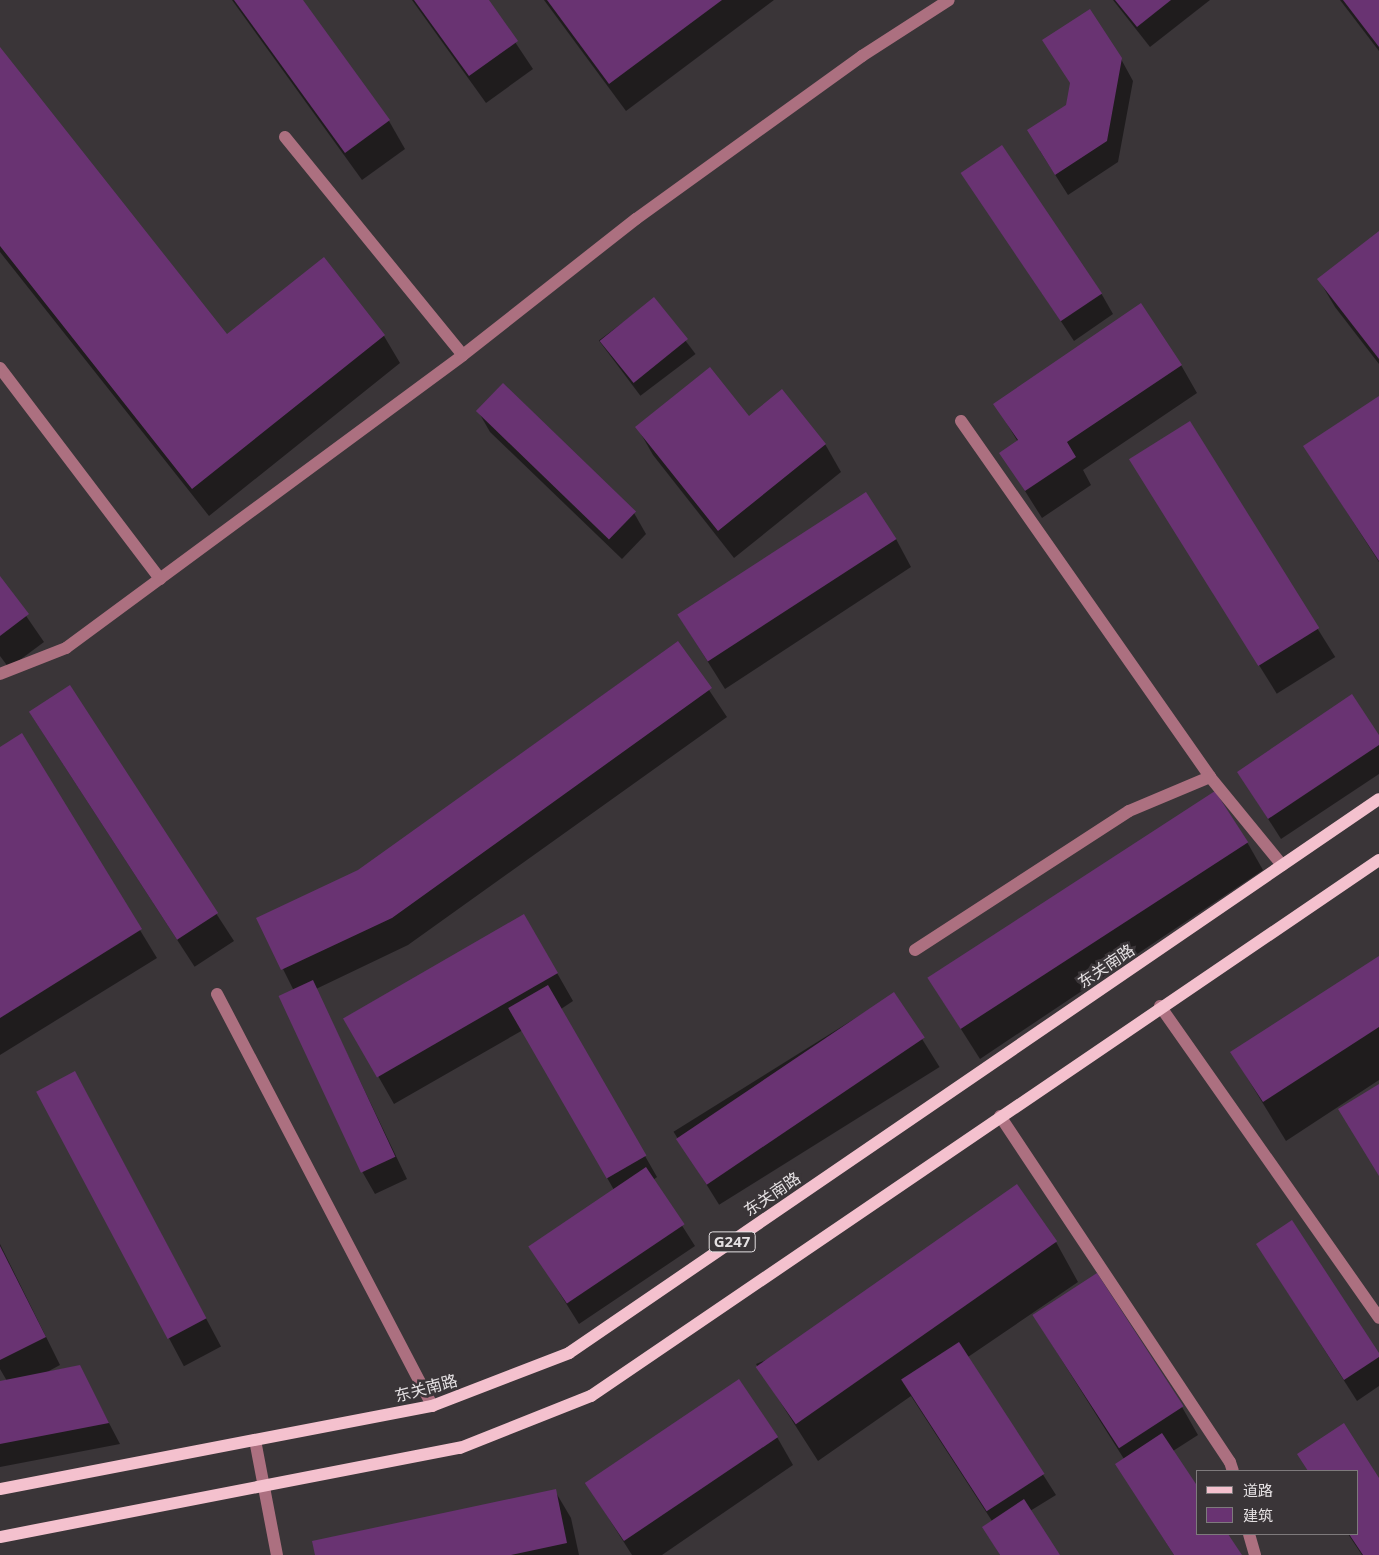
<!DOCTYPE html>
<meta charset="utf-8">
<style>
body{margin:0}
#map{position:relative;width:1379px;height:1555px;overflow:hidden;background:#3a3538;font-family:"Noto Sans","Noto Sans SC",sans-serif}
div>[style]{position:absolute}
.shadow>*{inset:0;background:#0007;transform-origin:0 0}
.building>*{inset:0;background:#693372;transform-origin:0 0}
.minor>*{height:12px;margin:-6px;padding:0 6px;transform-origin:6px;border-radius:6px;background:#ac7080}
.major>*{height:12px;margin:-6px;padding:0 6px;transform-origin:6px;border-radius:6px;background:#f4c1ce}
span{translate:-50% -50%;white-space:nowrap;text-align:center;line-height:1.15;-webkit-text-stroke:5px #3a3538;paint-order:stroke}
.shield-label span{padding:1px 4px;background:#3a3538;border:1px solid;border-radius:4px;-webkit-text-stroke-width:0}
.shield-label{font-size:15px;color:#e5e1e3;font-weight:700}
.street-label{font-size:16px;color:#e5e1e3}
.legend{position:absolute;left:1196px;top:1470px;width:162px;height:65px;box-sizing:border-box;background:#3a3538;border:1px solid #7e7a7c;margin:0;padding:6px 9px;list-style:none;font-size:15px;color:#e5e1e3}
.legend li{display:flex;align-items:center;gap:10px;height:25px}
.legend b{width:25px;border:1px solid #7e7a7c}
</style>
<div id="map">
<div class="shadow">
<i style="clip-path:polygon(232px 0,301px 0,389px 121px,405px 149px,362px 180px)"></i>
<i style="clip-path:polygon(412px 0,487px 0,533px 69px,486px 103px)"></i>
<i style="clip-path:polygon(544px 0,774px 0,626px 111px)"></i>
<i style="clip-path:polygon(1113px 0,1210px 0,1150px 47px)"></i>
<i style="clip-path:polygon(1340px 0,1379px 0,1379px 51px)"></i>
<i style="clip-path:polygon(1044px 40px,1121px 59px,1133px 81px,1118px 162px,1068px 195px,1040px 151px,1067px 105px,1071px 84px)"></i>
<i style="clip-path:polygon(0 49px,226px 336px,324px 259px,384px 336px,400px 363px,209px 516px,0 252px)"></i>
<i style="clip-path:polygon(963px 173px,1101px 293px,1113px 314px,1074px 341px)"></i>
<i style="clip-path:polygon(1379px 232px,1379px 364px,1335px 307px,1319px 280px)"></i>
<i style="left:654px;top:299px;width:69px;height:69px;rotate:53deg"></i>
<i style="clip-path:polygon(1181px 365px,1197px 393px,1083px 470px,1091px 485px,1042px 518px,1001px 453px,1018px 442px,995px 404px)"></i>
<i style="clip-path:polygon(1379px 397px,1379px 562px,1305px 447px)"></i>
<i style="clip-path:polygon(478px 411px,634px 513px,646px 534px,622px 559px,490px 432px)"></i>
<i style="clip-path:polygon(749px 418px,825px 444px,841px 472px,734px 558px,653px 455px,637px 427px)"></i>
<i style="left:1189px;top:423px;width:276px;height:69px;rotate:58deg"></i>
<i style="clip-path:polygon(896px 539px,911px 567px,725px 689px,679px 616px)"></i>
<i style="clip-path:polygon(0 578px,44px 642px,9px 668px,0 656px)"></i>
<i style="clip-path:polygon(677px 642px,727px 717px,408px 945px,316px 989px,407px 1179px,375px 1194px,363px 1173px,294px 991px,258px 919px,358px 871px)"></i>
<i style="left:69px;top:687px;width:303px;height:47px;rotate:57deg"></i>
<i style="clip-path:polygon(21px 735px,157px 958px,0 1055px,0 748px)"></i>
<i style="clip-path:polygon(1379px 737px,1379px 774px,1281px 839px,1238px 772px)"></i>
<i style="clip-path:polygon(1247px 842px,1263px 870px,980px 1059px,931px 982px)"></i>
<i style="clip-path:polygon(524px 915px,573px 1001px,561px 1009px,657px 1177px,653px 1180px,695px 1246px,579px 1324px,530px 1246px,614px 1190px,523px 1030px,394px 1104px,345px 1018px)"></i>
<i style="clip-path:polygon(1379px 957px,1379px 1080px,1286px 1141px,1232px 1053px)"></i>
<i style="left:894px;top:994px;width:86px;height:260px;rotate:58deg"></i>
<i style="left:75px;top:1072px;width:311px;height:42px;rotate:62deg"></i>
<i style="clip-path:polygon(1056px 1242px,1078px 1282px,968px 1357px,1056px 1495px,1030px 1511px,1059px 1555px,1000px 1555px,983px 1527px,992px 1521px,911px 1396px,818px 1461px,756px 1364px)"></i>
<i style="clip-path:polygon(0 1244px,60px 1365px,47px 1372px,79px 1366px,120px 1444px,0 1467px,0 1382px,7px 1381px,0 1369px)"></i>
<i style="clip-path:polygon(1257px 1244px,1379px 1355px,1379px 1386px,1357px 1401px)"></i>
<i style="clip-path:polygon(1034px 1316px,1182px 1407px,1198px 1435px,1173px 1451px,1198px 1534px,1227px 1534px,1240px 1555px,1174px 1555px,1116px 1464px,1124px 1459px)"></i>
<i style="clip-path:polygon(1343px 1425px,1379px 1480px,1379px 1555px,1362px 1555px,1348px 1534px,1358px 1534px,1358px 1471px,1309px 1471px,1299px 1454px)"></i>
<i style="clip-path:polygon(777px 1437px,793px 1465px,662px 1555px,632px 1555px,587px 1484px)"></i>
<i style="clip-path:polygon(555px 1491px,571px 1518px,579px 1555px,316px 1555px)"></i>
</div>
<div class="building">
<i style="clip-path:polygon(234px 0,303px 0,390px 120px,345px 153px)"></i>
<i style="clip-path:polygon(414px 0,489px 0,518px 41px,469px 76px)"></i>
<i style="clip-path:polygon(547px 0,722px 0,609px 84px)"></i>
<i style="clip-path:polygon(1115px 0,1171px 0,1137px 27px)"></i>
<i style="clip-path:polygon(1343px 0,1379px 0,1379px 47px)"></i>
<i style="clip-path:polygon(1090px 9px,1122px 58px,1107px 141px,1055px 175px,1027px 130px,1066px 105px,1070px 83px,1042px 40px)"></i>
<i style="clip-path:polygon(0 47px,227px 334px,324px 257px,385px 335px,192px 489px,0 246px)"></i>
<i style="left:1002px;top:145px;width:179px;height:50px;rotate:56deg"></i>
<i style="clip-path:polygon(1379px 231px,1379px 359px,1317px 279px)"></i>
<i style="left:654px;top:297px;width:54px;height:70px;rotate:51deg"></i>
<i style="clip-path:polygon(1141px 303px,1182px 365px,1067px 442px,1076px 457px,1025px 491px,999px 453px,1018px 440px,993px 404px)"></i>
<i style="clip-path:polygon(710px 367px,749px 416px,782px 389px,826px 444px,718px 531px,635px 427px)"></i>
<i style="left:503px;top:383px;width:185px;height:39px;rotate:44deg"></i>
<i style="clip-path:polygon(1379px 396px,1379px 561px,1303px 446px)"></i>
<i style="left:1190px;top:421px;width:244px;height:72px;rotate:58deg"></i>
<i style="left:866px;top:492px;width:56px;height:225px;rotate:57deg"></i>
<i style="clip-path:polygon(0 576px,29px 614px,0 636px)"></i>
<i style="clip-path:polygon(678px 641px,712px 688px,392px 918px,281px 970px,256px 918px,358px 870px)"></i>
<i style="left:70px;top:685px;width:272px;height:49px;rotate:57deg"></i>
<i style="clip-path:polygon(1352px 694px,1379px 735px,1379px 745px,1268px 819px,1237px 772px)"></i>
<i style="clip-path:polygon(22px 733px,142px 929px,0 1018px,0 747px)"></i>
<i style="left:1215px;top:791px;width:61px;height:343px;rotate:57deg"></i>
<i style="left:524px;top:914px;width:68px;height:209px;rotate:60deg"></i>
<i style="clip-path:polygon(1379px 956px,1379px 1027px,1263px 1102px,1230px 1052px)"></i>
<i style="left:313px;top:980px;width:195px;height:38px;rotate:65deg"></i>
<i style="left:548px;top:985px;width:197px;height:46px;rotate:60deg"></i>
<i style="left:894px;top:992px;width:55px;height:263px;rotate:56deg"></i>
<i style="left:75px;top:1071px;width:280px;height:44px;rotate:62deg"></i>
<i style="clip-path:polygon(1379px 1084px,1379px 1176px,1338px 1109px)"></i>
<i style="left:646px;top:1167px;width:69px;height:142px;rotate:56deg"></i>
<i style="left:1017px;top:1184px;width:70px;height:319px;rotate:55deg"></i>
<i style="clip-path:polygon(1292px 1220px,1379px 1353px,1379px 1357px,1344px 1380px,1256px 1244px)"></i>
<i style="clip-path:polygon(0 1246px,46px 1337px,0 1360px)"></i>
<i style="left:1097px;top:1273px;width:159px;height:77px;rotate:57deg"></i>
<i style="left:959px;top:1342px;width:157px;height:69px;rotate:57deg"></i>
<i style="clip-path:polygon(80px 1365px,109px 1423px,0 1444px,0 1381px)"></i>
<i style="left:739px;top:1379px;width:70px;height:186px;rotate:56deg"></i>
<i style="clip-path:polygon(1344px 1423px,1379px 1478px,1379px 1555px,1363px 1555px,1349px 1534px,1358px 1534px,1358px 1471px,1308px 1471px,1297px 1454px)"></i>
<i style="clip-path:polygon(1162px 1433px,1198px 1487px,1198px 1534px,1228px 1534px,1242px 1555px,1174px 1555px,1115px 1464px)"></i>
<i style="clip-path:polygon(556px 1489px,567px 1543px,511px 1555px,315px 1555px,312px 1541px)"></i>
<i style="clip-path:polygon(1024px 1499px,1060px 1555px,1000px 1555px,982px 1527px)"></i>
</div>
<div class="minor">
<i style="left:285px;top:137px;width:281px;rotate:50.8deg"></i>
<i style="left:0;top:368px;width:265px;rotate:52.8deg"></i>
<i style="left:961px;top:421px;width:434px;rotate:55deg"></i>
<i style="left:1210px;top:777px;width:114px;rotate:50.7deg"></i>
<i style="left:0;top:674px;width:71px;rotate:-21.5deg"></i>
<i style="left:66px;top:648px;width:493px;rotate:-36.4deg"></i>
<i style="left:463px;top:355px;width:220px;rotate:-38.2deg"></i>
<i style="left:636px;top:219px;width:279px;rotate:-35.8deg"></i>
<i style="left:862px;top:56px;width:103px;rotate:-32.8deg"></i>
<i style="left:915px;top:950px;width:255px;rotate:-33deg"></i>
<i style="left:1129px;top:811px;width:88px;rotate:-22.8deg"></i>
<i style="left:217px;top:994px;width:465px;rotate:62.4deg"></i>
<i style="left:1160px;top:1006px;width:381px;rotate:54.9deg"></i>
<i style="left:1000px;top:1116px;width:415px;rotate:56.4deg"></i>
<i style="left:1230px;top:1462px;width:9px;rotate:72deg"></i>
<i style="left:255px;top:1440px;width:117px;rotate:79.2deg"></i>
<i style="left:1249px;top:1534px;width:22px;rotate:74deg"></i>
</div>
<div class="major">
<i style="left:0;top:1489px;width:440px;rotate:-10.9deg"></i>
<i style="left:432px;top:1406px;width:147px;rotate:-21.1deg"></i>
<i style="left:569px;top:1353px;width:981px;rotate:-34.37deg"></i>
<i style="left:0;top:1537px;width:469px;rotate:-11deg"></i>
<i style="left:460px;top:1448px;width:141px;rotate:-21.7deg"></i>
<i style="left:591px;top:1396px;width:953px;rotate:-34.22deg"></i>
</div>
<div class="shield-label">
<span style="left:732px;top:1242px">G247</span>
</div>
<div class="street-label">
<span style="left:1106px;top:966px;rotate:-34deg">东关南路</span>
<span style="left:772px;top:1194px;rotate:-34deg">东关南路</span>
<span style="left:426px;top:1388px;rotate:-15deg">东关南路</span>
</div>
<ul class="legend">
<li><b style="height:6px;background:#f4c1ce"></b>道路</li>
<li><b style="height:14px;background:#693372"></b>建筑</li>
</ul>
</div>
